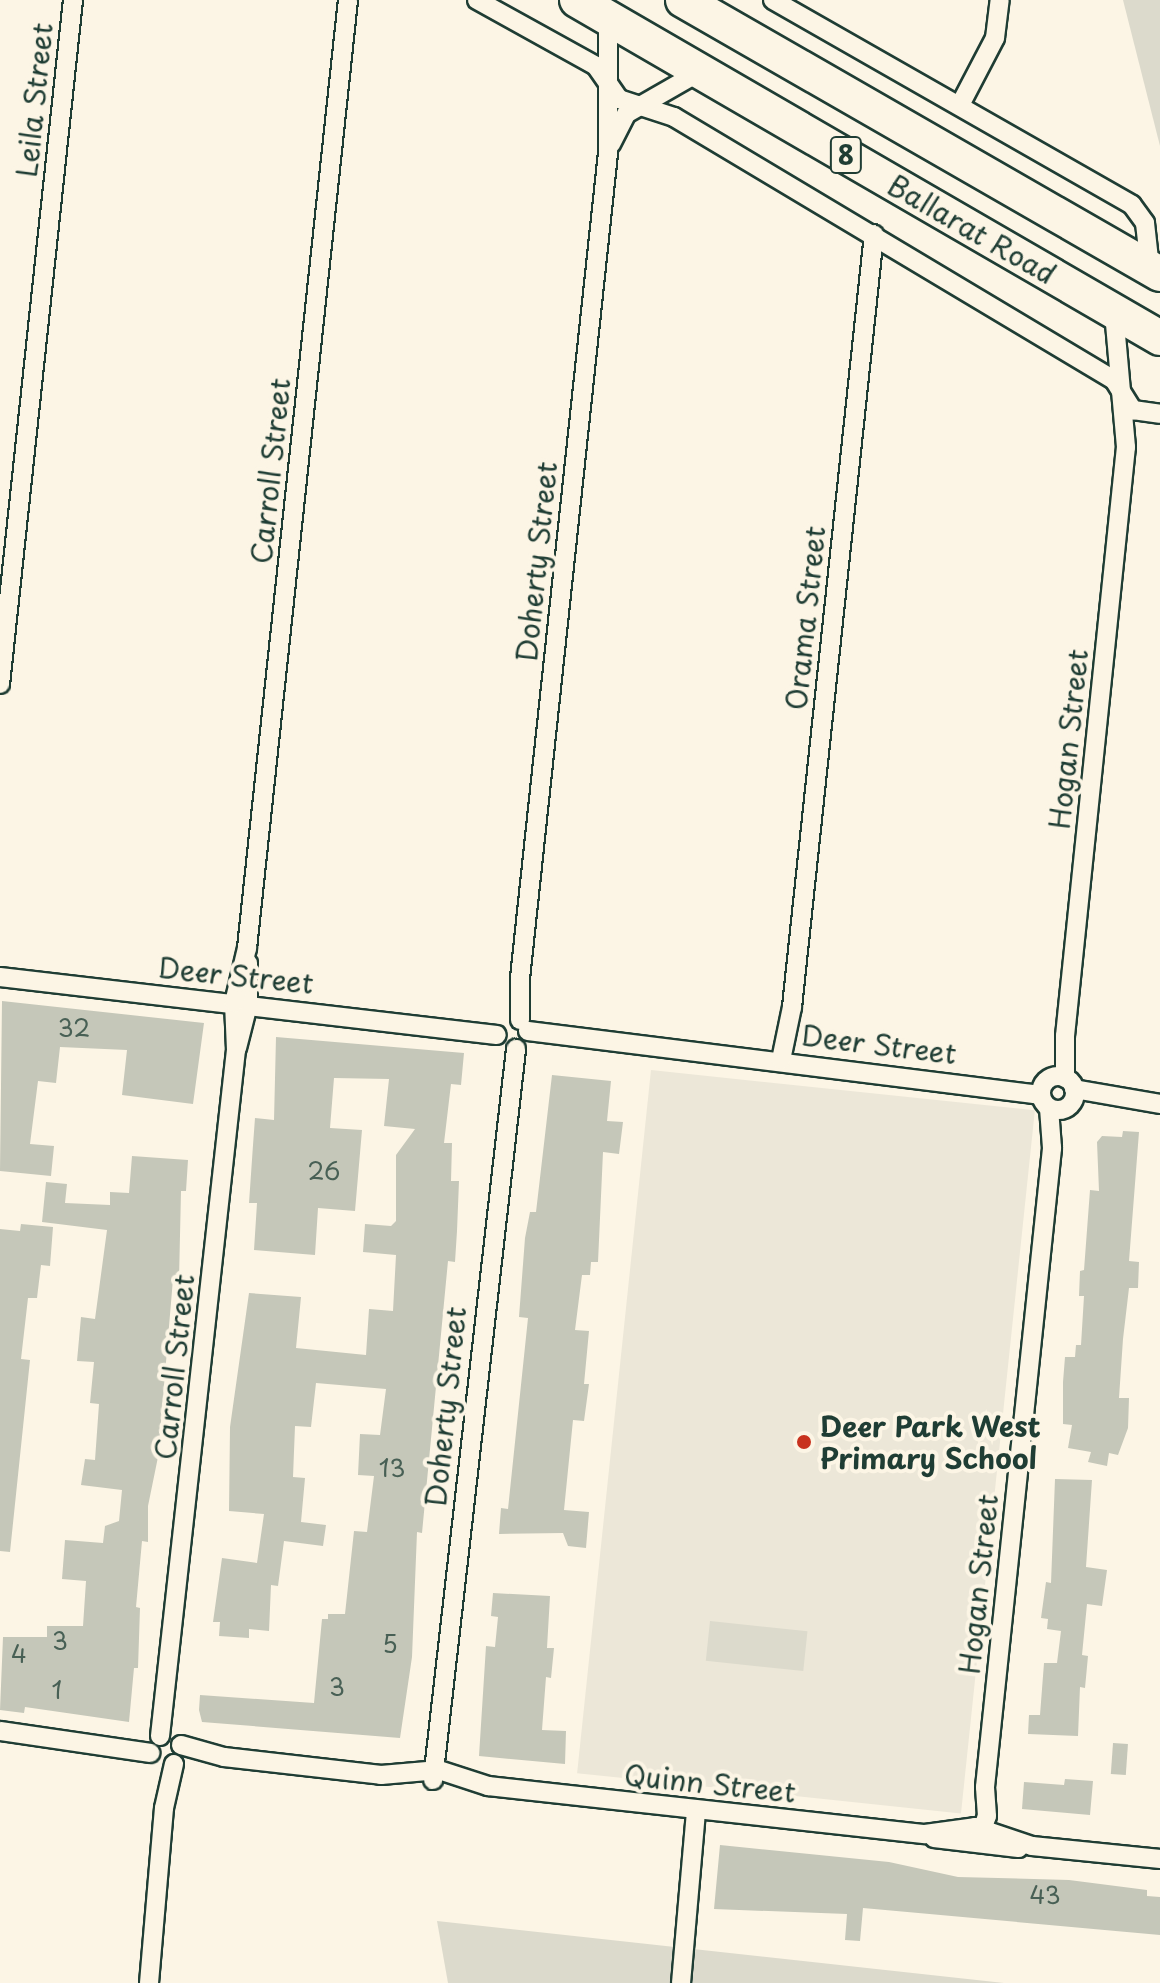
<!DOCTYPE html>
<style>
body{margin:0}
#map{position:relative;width:1160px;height:1983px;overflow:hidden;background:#fcf5e5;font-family:"Playpen Sans",sans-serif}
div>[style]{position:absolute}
.built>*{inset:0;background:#ece7d8;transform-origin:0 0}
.green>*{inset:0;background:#dcdacc;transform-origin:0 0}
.building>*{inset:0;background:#c5c7b9;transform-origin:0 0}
.roads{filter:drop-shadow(2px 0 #1f3d34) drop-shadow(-2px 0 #1f3d34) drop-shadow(0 2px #1f3d34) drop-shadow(0 -2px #1f3d34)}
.street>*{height:18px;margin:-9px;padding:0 9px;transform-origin:9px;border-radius:9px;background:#fcf5e5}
.street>.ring{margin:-9px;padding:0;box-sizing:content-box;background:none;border:18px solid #fcf5e5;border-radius:50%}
.highway>*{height:34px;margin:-17px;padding:0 17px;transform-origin:17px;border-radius:17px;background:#fcf5e5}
.dots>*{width:22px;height:22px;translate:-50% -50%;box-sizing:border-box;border:4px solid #fcf5e5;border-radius:50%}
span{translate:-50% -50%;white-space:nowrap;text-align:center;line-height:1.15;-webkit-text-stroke:8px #fcf5e5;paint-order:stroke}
.number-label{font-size:24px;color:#486055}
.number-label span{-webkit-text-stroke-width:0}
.shield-label span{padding:2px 6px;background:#fcf5e5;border:2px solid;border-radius:6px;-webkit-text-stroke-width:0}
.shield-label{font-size:26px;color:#1f3d34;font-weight:700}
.street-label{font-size:28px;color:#1f3d34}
.poi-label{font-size:28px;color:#1f3d34;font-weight:700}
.left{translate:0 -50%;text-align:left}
</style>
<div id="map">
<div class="built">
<i style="left:651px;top:1070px;width:386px;height:707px;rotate:6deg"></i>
</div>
<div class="green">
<i style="clip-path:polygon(1123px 0,1160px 0,1160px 146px)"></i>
<i style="left:710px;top:1621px;width:98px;height:40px;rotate:6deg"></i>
<i style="clip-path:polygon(437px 1921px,1004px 1983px,448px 1983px)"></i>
</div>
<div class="building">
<i style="clip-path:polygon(2px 1001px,204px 1023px,193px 1104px,122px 1095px,127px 1050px,60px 1047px,56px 1083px,38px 1081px,30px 1144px,54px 1146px,51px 1176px,0 1171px)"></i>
<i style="clip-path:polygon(276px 1037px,464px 1053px,461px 1085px,451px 1084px,444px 1143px,452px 1143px,451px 1181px,459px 1181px,457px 1231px,455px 1262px,448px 1261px,422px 1533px,417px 1532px,412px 1657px,400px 1738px,202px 1722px,199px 1710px,200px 1695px,314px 1703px,322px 1619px,328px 1619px,328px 1614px,345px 1614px,354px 1531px,367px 1532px,374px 1476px,358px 1475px,360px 1434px,380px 1435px,386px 1389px,316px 1383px,311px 1427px,295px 1426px,293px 1477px,305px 1478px,301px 1522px,326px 1525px,323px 1546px,284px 1541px,278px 1586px,271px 1585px,269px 1631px,249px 1629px,249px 1638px,219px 1636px,220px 1622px,213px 1622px,222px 1558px,257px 1563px,264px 1514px,229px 1511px,230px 1427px,249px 1293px,301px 1297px,296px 1348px,366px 1355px,369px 1309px,393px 1311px,396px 1255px,363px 1252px,365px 1224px,391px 1226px,396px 1221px,396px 1155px,415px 1129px,384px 1126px,389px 1079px,334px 1078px,330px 1128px,362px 1130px,355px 1211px,318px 1208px,315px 1255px,254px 1250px,257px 1203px,249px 1203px,253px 1145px,255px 1118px,274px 1120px)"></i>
<i style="clip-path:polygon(552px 1075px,611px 1081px,607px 1121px,623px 1122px,619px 1154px,603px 1152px,598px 1262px,591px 1262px,590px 1275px,582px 1275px,575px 1330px,589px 1331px,584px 1384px,589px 1384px,584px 1421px,573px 1420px,564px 1510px,589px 1512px,586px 1548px,568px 1546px,563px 1533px,499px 1534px,501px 1508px,508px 1509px,528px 1318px,519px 1317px,525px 1238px,530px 1212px,536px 1212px)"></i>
<i style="clip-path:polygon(1123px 1131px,1139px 1132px,1129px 1261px,1139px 1262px,1138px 1288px,1129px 1288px,1123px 1339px,1119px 1398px,1129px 1398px,1128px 1428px,1118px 1455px,1109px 1453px,1107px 1466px,1088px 1462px,1091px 1452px,1068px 1448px,1072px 1425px,1063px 1424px,1063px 1382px,1065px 1357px,1075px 1357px,1076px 1345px,1081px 1345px,1084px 1296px,1079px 1296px,1080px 1271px,1084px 1270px,1090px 1190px,1099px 1191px,1097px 1142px,1102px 1136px,1122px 1137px)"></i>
<i style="clip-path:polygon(132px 1156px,188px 1160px,186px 1191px,181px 1191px,179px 1280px,173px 1279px,158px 1457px,148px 1506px,148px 1542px,142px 1541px,136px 1607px,140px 1608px,138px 1668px,134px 1668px,129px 1722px,25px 1707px,24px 1713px,0 1710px,3px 1637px,47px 1637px,47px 1626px,83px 1626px,86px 1581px,62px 1579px,65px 1540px,103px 1543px,105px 1526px,119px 1521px,122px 1490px,81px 1485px,85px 1459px,95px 1460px,99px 1404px,90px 1403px,94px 1362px,77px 1361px,81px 1317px,95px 1319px,107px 1230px,42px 1222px,46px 1182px,67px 1184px,65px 1203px,110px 1205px,110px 1192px,129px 1193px)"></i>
<i style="clip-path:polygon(21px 1224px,53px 1227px,50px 1266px,41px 1265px,37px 1298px,28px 1298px,21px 1359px,30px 1360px,10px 1552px,0 1551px,0 1229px,20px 1231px)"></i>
<i style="clip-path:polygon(1055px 1479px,1092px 1480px,1086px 1567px,1107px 1570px,1102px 1606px,1087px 1604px,1082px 1655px,1088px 1656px,1085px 1688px,1080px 1687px,1078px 1736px,1028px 1734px,1029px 1715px,1040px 1715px,1044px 1663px,1057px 1663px,1061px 1631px,1047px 1629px,1048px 1619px,1041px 1618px,1046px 1582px,1051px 1583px)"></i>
<i style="clip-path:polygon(493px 1593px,550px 1596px,547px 1648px,554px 1648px,551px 1678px,546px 1677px,542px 1730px,566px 1731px,565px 1764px,479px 1756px,486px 1646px,495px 1647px,498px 1617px,491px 1616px)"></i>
<i style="left:1113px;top:1743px;width:15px;height:31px;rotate:4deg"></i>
<i style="clip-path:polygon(1065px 1779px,1093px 1781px,1090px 1815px,1022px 1809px,1024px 1782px,1064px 1785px)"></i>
<i style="clip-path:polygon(720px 1845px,889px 1862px,958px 1877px,1069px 1880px,1147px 1890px,1147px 1896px,1160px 1897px,1160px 1935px,863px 1908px,860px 1941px,845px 1940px,847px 1914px,714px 1909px)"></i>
</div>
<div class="roads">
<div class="street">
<i style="left:477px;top:0;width:136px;rotate:29deg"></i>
<i style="left:596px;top:66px;width:40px;rotate:55.1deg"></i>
<i style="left:619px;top:99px;width:58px;rotate:18.1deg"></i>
<i style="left:674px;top:117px;width:513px;rotate:30.87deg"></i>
<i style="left:1114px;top:380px;width:36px;rotate:58deg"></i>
<i style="left:1133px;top:410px;width:27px;rotate:8deg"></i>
<i style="left:773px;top:0;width:413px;rotate:29.7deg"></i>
<i style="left:1132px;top:205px;width:22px;rotate:54deg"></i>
<i style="left:1145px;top:223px;width:45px;rotate:83.7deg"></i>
<i style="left:960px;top:105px;width:76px;rotate:-62.4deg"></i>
<i style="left:995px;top:38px;width:38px;rotate:-83deg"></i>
<i style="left:611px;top:144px;width:34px;rotate:-63deg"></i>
<i style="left:626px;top:114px;width:86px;rotate:-29.8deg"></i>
<i style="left:0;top:684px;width:688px;rotate:-83.91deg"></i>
<i style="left:0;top:977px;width:500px;rotate:6.66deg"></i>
<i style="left:520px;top:1020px;width:42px;rotate:-90deg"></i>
<i style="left:520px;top:978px;width:830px;rotate:-83.91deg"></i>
<i style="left:608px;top:153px;width:135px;rotate:-90deg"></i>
<i style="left:528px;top:1031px;width:517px;rotate:7.11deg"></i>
<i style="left:237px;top:1048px;width:44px;rotate:-75.7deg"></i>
<i style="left:248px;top:1005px;width:42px;rotate:-90deg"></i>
<i style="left:781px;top:1060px;width:54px;rotate:-78.3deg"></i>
<i style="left:792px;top:1007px;width:777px;rotate:-83.94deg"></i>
<i class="ring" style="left:1041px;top:1076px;width:16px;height:16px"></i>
<i style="left:1065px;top:1078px;width:42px;rotate:-90deg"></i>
<i style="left:1065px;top:1036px;width:592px;rotate:-84.09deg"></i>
<i style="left:1126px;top:447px;width:136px;rotate:-95.1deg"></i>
<i style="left:1074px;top:1089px;width:87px;rotate:9.9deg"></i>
<i style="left:0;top:1731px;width:152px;rotate:8.3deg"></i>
<i style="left:160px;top:1736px;width:690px;rotate:-83.68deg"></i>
<i style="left:236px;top:1050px;width:47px;rotate:-92.4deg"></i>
<i style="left:234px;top:1003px;width:57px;rotate:-76.7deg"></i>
<i style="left:247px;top:948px;width:953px;rotate:-83.92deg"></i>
<i style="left:181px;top:1745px;width:45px;rotate:15.6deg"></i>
<i style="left:224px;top:1757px;width:158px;rotate:6.5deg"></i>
<i style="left:381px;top:1775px;width:58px;rotate:-4.9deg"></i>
<i style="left:439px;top:1770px;width:52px;rotate:18.1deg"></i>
<i style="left:488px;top:1786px;width:440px;rotate:6.3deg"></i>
<i style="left:925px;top:1834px;width:50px;rotate:-8deg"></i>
<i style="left:975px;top:1827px;width:60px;rotate:18.4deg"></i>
<i style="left:1032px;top:1846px;width:129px;rotate:5.8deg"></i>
<i style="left:433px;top:1780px;width:736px;rotate:-83.52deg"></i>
<i style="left:980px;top:1836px;width:21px;rotate:-71deg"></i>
<i style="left:987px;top:1816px;width:29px;rotate:-94deg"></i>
<i style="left:985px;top:1787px;width:643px;rotate:-84.01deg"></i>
<i style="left:1052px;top:1148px;width:40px;rotate:-94.3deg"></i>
<i style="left:934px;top:1838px;width:85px;rotate:6.8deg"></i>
<i style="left:149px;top:1983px;width:176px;rotate:-85.1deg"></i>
<i style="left:164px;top:1808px;width:45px;rotate:-77.2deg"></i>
<i style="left:681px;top:1983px;width:174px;rotate:-85deg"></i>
</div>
<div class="highway">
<i style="left:577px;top:0;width:674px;rotate:30.1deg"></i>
<i style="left:683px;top:0;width:550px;rotate:29.87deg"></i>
</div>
</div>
<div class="dots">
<i style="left:804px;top:1442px;background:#c8321e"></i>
</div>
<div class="number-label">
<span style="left:74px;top:1028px">32</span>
<span style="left:324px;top:1171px">26</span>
<span style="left:392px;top:1468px">13</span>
<span style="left:60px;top:1641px">3</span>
<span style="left:390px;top:1644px">5</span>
<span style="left:19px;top:1654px">4</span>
<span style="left:337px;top:1687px">3</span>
<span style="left:57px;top:1690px">1</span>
<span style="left:1045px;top:1895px">43</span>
</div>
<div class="shield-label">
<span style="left:846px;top:155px">8</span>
</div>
<div class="street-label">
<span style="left:34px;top:100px;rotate:-84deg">Leila Street</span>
<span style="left:972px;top:229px;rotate:30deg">Ballarat Road</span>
<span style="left:270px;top:471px;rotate:-84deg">Carroll Street</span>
<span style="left:536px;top:562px;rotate:-84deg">Doherty Street</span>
<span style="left:805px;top:618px;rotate:-84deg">Orama Street</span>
<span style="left:1068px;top:739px;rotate:-84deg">Hogan Street</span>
<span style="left:236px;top:975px;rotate:6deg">Deer Street</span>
<span style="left:879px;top:1044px;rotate:7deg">Deer Street</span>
<span style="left:174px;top:1367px;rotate:-84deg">Carroll Street</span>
<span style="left:445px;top:1407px;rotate:-84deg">Doherty Street</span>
<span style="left:978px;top:1584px;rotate:-84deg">Hogan Street</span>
<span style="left:710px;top:1783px;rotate:6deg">Quinn Street</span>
</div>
<div class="poi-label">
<span class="left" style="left:820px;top:1442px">Deer Park West<br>Primary School</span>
</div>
</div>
